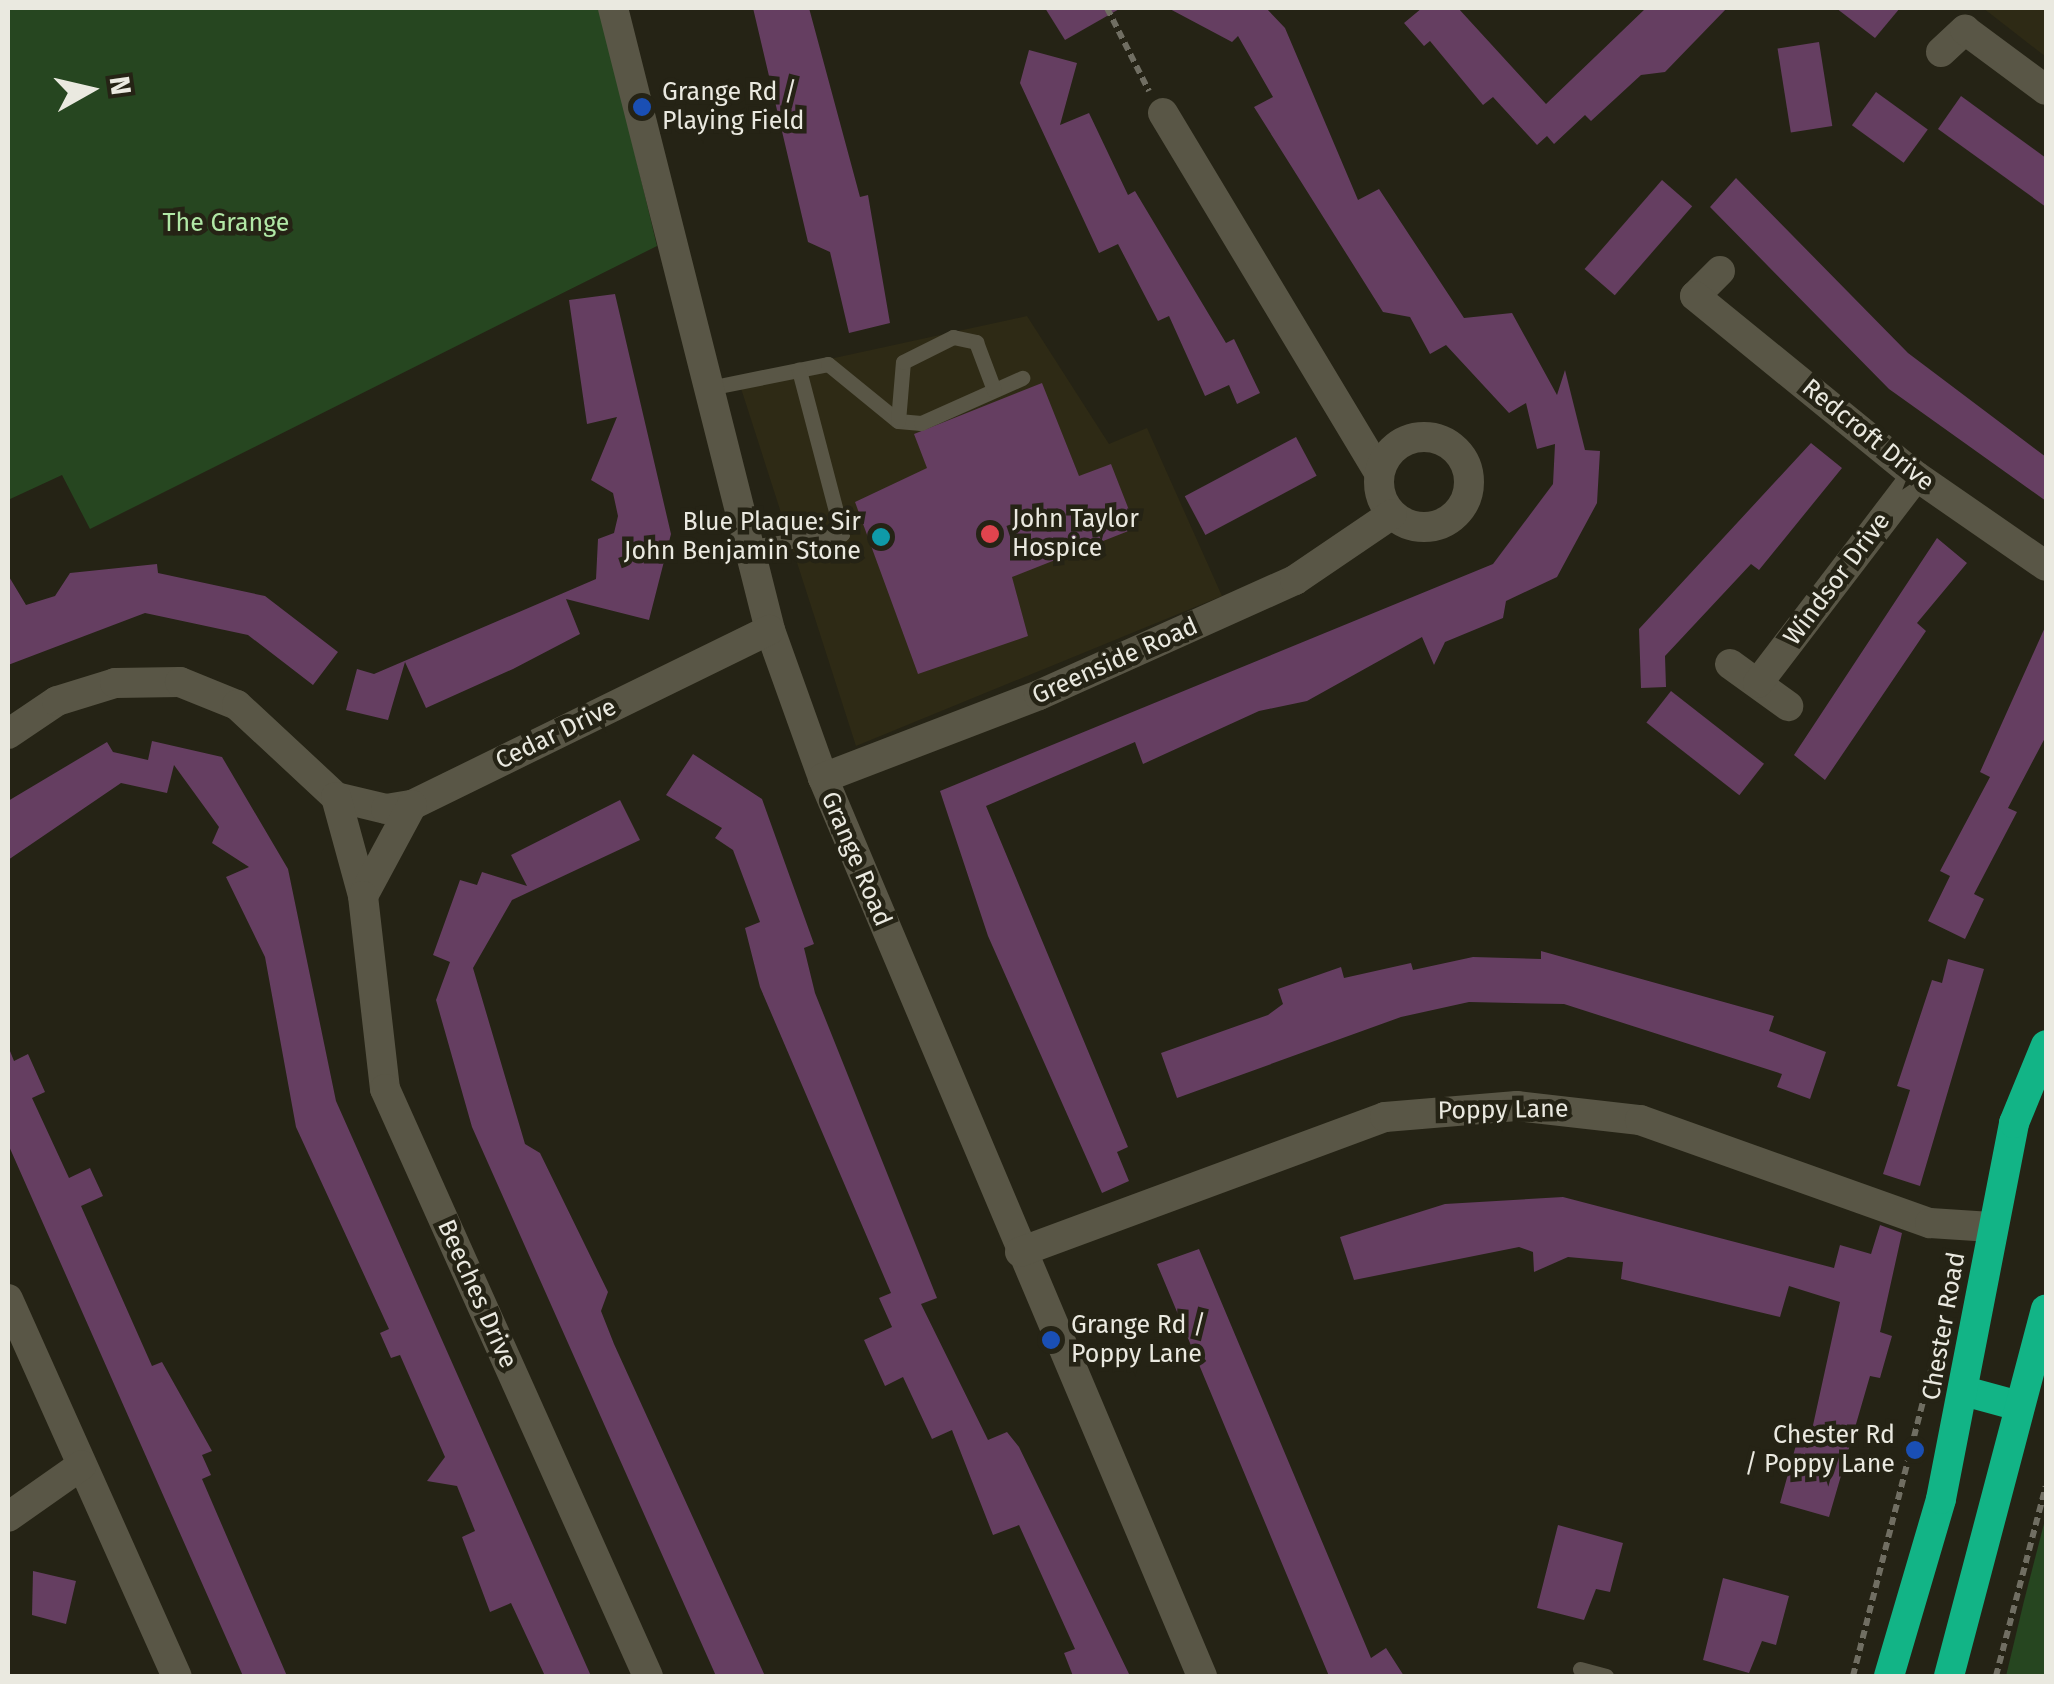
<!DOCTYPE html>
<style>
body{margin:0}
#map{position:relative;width:2054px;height:1684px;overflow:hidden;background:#252315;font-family:"Fira Sans",sans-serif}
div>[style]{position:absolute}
.built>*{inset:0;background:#2e2a15}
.green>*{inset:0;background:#264620}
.building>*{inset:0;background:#653e61;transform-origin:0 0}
.path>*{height:6px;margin-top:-3px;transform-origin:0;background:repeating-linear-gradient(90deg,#706e62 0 8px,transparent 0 13px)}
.lane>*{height:15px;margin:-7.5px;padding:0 7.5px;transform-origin:7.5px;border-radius:7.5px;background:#595646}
.street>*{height:30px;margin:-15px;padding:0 15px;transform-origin:15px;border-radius:15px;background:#595646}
.street>.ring{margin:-15px;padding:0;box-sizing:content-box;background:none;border:30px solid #595646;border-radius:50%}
.highway>*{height:30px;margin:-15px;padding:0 15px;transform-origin:15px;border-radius:15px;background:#12b486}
.dots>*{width:28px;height:28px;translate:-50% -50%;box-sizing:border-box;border:5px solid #252315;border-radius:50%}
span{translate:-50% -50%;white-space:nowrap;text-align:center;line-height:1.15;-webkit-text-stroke:9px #252315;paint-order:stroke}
.poi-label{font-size:25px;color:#eae9e0}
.left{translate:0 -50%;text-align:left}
.right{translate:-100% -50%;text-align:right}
.park-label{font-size:25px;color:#b1e8a6}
.street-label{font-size:25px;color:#eae9e0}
.frame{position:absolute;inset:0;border:10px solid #eae9e0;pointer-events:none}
.north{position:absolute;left:40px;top:40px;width:100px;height:100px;-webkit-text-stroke:8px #252315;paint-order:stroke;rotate:82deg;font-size:28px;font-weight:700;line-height:40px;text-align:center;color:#eae9e0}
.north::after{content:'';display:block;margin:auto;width:35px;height:45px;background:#eae9e0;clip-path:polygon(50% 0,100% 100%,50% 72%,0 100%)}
</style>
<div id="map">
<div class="built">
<i style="clip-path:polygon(1983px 8px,2046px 8px,2046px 57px)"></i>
<i style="clip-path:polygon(1027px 316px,1109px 444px,1147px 428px,1222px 596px,856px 746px,738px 379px)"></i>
</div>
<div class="green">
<i style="clip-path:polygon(8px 8px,600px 8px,657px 246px,90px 529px,62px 475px,8px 500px)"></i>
<i style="clip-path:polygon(2046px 1516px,2046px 1676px,2006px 1676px,2024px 1601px)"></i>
</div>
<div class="building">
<i style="clip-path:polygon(753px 8px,809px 8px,860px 197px,868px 195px,890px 323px,849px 333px,830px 252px,808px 242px)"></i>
<i style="clip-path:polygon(1045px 8px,1121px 8px,1065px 40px)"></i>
<i style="clip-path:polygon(1168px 8px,1266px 8px,1285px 28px,1358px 200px,1379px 189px,1464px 318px,1512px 313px,1557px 395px,1565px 370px,1585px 450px,1600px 451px,1597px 503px,1557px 577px,1506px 601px,1503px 618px,1445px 642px,1434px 665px,1422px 637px,1307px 701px,1259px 711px,1143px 764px,1135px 742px,986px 806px,1128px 1147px,1117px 1152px,1129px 1181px,1102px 1193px,988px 936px,940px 791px,1493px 564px,1553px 484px,1555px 444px,1537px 449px,1526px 403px,1509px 413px,1446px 345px,1430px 354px,1410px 317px,1383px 312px,1254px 107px,1273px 97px,1238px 36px,1232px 42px)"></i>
<i style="clip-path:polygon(1422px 8px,1458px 8px,1546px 104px,1646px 8px,1727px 8px,1665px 72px,1641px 75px,1591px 121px,1585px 115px,1554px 144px,1547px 136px,1537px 145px,1493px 97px,1483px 105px,1430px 41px,1424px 46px,1404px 23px)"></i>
<i style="clip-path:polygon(1836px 8px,1900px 8px,1875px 38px)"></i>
<i style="left:1819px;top:42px;width:85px;height:42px;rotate:81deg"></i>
<i style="clip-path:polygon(1029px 50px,1077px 63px,1060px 125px,1089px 113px,1128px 195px,1135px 191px,1226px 343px,1234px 339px,1260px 393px,1237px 404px,1229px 385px,1205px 396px,1169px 316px,1158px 321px,1118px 244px,1099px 253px,1020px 83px)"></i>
<i style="left:1876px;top:92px;width:64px;height:41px;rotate:36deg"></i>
<i style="clip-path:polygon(1961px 96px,2046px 158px,2046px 207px,1938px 129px)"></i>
<i style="clip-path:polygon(1736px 178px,1908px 353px,2046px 457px,2046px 501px,1889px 389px,1710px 207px)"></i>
<i style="left:1662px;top:180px;width:40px;height:118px;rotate:41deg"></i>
<i style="clip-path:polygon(615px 294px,671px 534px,649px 620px,566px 599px,580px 634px,513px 669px,426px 708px,405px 662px,388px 720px,346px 710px,357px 669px,374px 674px,596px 579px,598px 539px,614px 533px,618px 516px,613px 493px,591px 480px,617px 417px,587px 424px,569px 300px)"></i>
<i style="clip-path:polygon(1042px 383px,1079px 476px,1111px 464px,1136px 528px,1012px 577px,1028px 636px,918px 674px,855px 502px,927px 468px,914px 434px)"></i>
<i style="left:1296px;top:437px;width:44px;height:126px;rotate:62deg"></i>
<i style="clip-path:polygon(1811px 443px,1842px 468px,1759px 570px,1751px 564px,1665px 656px,1666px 687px,1641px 688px,1639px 629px)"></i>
<i style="clip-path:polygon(1937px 538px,1967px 563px,1917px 623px,1926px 631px,1825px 780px,1794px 755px)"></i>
<i style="clip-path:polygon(157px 564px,158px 573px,265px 596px,338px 652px,313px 685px,248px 635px,145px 613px,8px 665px,8px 575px,26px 605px,55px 596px,70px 573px)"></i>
<i style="clip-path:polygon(2046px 625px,2046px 736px,2008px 808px,2017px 812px,1974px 894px,1984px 899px,1965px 939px,1928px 921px,1950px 876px,1940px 871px,1990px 777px,1980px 772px)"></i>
<i style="left:1671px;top:691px;width:118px;height:40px;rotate:38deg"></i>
<i style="clip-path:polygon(152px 741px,222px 757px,288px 869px,336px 1101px,591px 1676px,545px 1676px,511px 1603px,490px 1612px,462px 1537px,475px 1531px,457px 1486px,427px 1481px,445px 1457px,400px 1355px,391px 1358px,380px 1333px,389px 1329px,296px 1127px,265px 957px,226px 877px,249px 867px,212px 843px,219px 827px,174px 765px,167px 793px,121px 783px,8px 860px,8px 801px,107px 742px,113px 752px,148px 760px)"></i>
<i style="clip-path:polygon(693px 754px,762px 799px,814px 944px,804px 948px,815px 993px,937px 1298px,921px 1304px,988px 1440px,1007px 1432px,1019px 1447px,1130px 1676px,1073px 1676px,1064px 1653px,1075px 1649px,1019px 1525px,993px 1535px,952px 1430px,932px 1439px,903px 1377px,885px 1386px,864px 1340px,892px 1327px,879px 1298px,891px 1293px,760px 987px,745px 928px,760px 922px,733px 850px,715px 838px,722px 828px,666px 795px)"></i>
<i style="clip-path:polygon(620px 800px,640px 840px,512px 900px,473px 968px,525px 1144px,540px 1153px,608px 1292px,601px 1311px,614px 1344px,765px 1676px,716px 1676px,472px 1127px,436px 1000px,450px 962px,433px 955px,460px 880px,477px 885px,482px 872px,527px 886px,511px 855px)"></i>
<i style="clip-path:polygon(1541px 951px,1774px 1016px,1769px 1031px,1826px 1052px,1810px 1099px,1777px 1087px,1782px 1074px,1564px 1004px,1469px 1002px,1401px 1017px,1177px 1098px,1161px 1053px,1268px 1015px,1283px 1004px,1278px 989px,1341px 967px,1344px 978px,1411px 963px,1413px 970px,1473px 957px,1541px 959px)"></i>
<i style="clip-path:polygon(1948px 959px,1984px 969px,1920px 1186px,1883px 1174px,1910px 1090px,1897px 1086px,1932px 980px,1942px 983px)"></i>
<i style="clip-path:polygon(8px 1046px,14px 1061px,28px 1054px,45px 1092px,32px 1098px,69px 1178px,90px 1168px,103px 1196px,81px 1206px,152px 1366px,162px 1362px,212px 1451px,202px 1455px,211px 1475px,202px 1479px,287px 1676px,243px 1676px,8px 1144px)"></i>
<i style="clip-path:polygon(1563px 1197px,1834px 1268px,1840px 1245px,1871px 1254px,1880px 1225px,1902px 1233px,1880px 1332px,1892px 1336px,1880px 1378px,1870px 1376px,1829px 1517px,1780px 1503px,1796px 1445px,1808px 1448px,1840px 1302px,1789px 1286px,1780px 1317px,1621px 1279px,1623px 1262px,1568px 1257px,1534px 1272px,1533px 1252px,1519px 1247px,1354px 1280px,1340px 1237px,1445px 1204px)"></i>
<i style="clip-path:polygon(1199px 1249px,1371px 1658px,1386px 1648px,1404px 1676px,1329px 1676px,1157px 1264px)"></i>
<i style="clip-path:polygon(1558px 1525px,1623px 1543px,1610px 1592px,1596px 1589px,1584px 1620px,1537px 1608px)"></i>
<i style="clip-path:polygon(33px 1571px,76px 1581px,66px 1624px,32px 1615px)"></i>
<i style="clip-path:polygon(1723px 1578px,1789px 1596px,1776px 1645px,1762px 1641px,1749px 1673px,1703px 1660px)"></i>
</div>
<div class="path">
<i style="left:1107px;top:8px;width:93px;rotate:63.2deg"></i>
<i style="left:1853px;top:1676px;width:328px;rotate:-75.7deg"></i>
<i style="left:1996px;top:1676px;width:196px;rotate:-75.3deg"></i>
</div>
<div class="lane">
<i style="left:709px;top:388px;width:121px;rotate:-11.4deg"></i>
<i style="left:828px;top:364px;width:90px;rotate:39.2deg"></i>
<i style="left:898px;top:421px;width:23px;rotate:5deg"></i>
<i style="left:921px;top:423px;width:111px;rotate:-24deg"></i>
<i style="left:898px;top:421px;width:59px;rotate:-85.2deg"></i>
<i style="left:903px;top:362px;width:56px;rotate:-26.6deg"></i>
<i style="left:953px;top:337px;width:24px;rotate:12deg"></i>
<i style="left:976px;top:342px;width:51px;rotate:69.4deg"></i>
<i style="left:749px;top:547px;width:94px;rotate:-8deg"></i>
<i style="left:842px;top:534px;width:170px;rotate:-104.7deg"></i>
<i style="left:1580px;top:1669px;width:27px;rotate:15deg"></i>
</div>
<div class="street">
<i style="left:613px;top:8px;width:642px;rotate:75.83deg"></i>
<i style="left:770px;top:630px;width:157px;rotate:70.3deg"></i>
<i style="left:823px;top:778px;width:975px;rotate:67.12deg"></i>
<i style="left:1941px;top:52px;width:33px;rotate:-43deg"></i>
<i style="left:1965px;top:30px;width:101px;rotate:36.5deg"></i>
<i style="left:1163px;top:113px;width:419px;rotate:59deg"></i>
<i style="left:1720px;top:271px;width:35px;rotate:135deg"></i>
<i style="left:1695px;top:296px;width:285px;rotate:39.2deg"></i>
<i style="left:1916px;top:476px;width:158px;rotate:34.7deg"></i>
<i class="ring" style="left:1379px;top:437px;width:60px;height:60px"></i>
<i style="left:1730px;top:664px;width:72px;rotate:35.9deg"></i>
<i style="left:1758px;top:683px;width:260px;rotate:-52.6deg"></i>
<i style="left:8px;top:734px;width:59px;rotate:-34deg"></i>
<i style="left:57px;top:701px;width:61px;rotate:-17.2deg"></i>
<i style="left:115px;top:683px;width:65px;rotate:-0.9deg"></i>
<i style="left:180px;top:682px;width:61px;rotate:22deg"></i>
<i style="left:237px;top:705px;width:135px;rotate:42.9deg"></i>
<i style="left:336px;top:797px;width:51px;rotate:13.5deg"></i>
<i style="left:386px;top:809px;width:26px;rotate:-9deg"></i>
<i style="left:412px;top:805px;width:398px;rotate:-26.1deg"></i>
<i style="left:823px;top:778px;width:231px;rotate:-21deg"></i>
<i style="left:1039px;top:695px;width:281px;rotate:-24.2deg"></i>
<i style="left:1295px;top:580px;width:117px;rotate:-34.2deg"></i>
<i style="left:336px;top:797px;width:103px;rotate:74.7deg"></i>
<i style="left:412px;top:805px;width:103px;rotate:118.3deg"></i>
<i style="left:363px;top:896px;width:194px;rotate:83.5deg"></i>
<i style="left:385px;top:1089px;width:643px;rotate:65.87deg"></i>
<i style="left:1020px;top:1252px;width:389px;rotate:-20.3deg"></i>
<i style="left:1385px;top:1117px;width:132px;rotate:-4.8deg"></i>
<i style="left:1517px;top:1106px;width:124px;rotate:6.5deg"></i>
<i style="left:1640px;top:1120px;width:308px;rotate:19.6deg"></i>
<i style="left:1930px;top:1223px;width:61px;rotate:3.8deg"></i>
<i style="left:8px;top:1299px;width:413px;rotate:65.9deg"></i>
<i style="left:8px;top:1517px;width:90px;rotate:-35.1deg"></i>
</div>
<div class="highway">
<i style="left:1964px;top:1391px;width:57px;rotate:15.3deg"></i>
<i style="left:1889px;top:1676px;width:184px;rotate:-73.6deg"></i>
<i style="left:1941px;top:1499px;width:383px;rotate:-79deg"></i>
<i style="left:2014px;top:1123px;width:84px;rotate:-67.7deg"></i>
<i style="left:1949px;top:1676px;width:379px;rotate:-75.2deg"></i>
</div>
<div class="dots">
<i style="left:642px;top:107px;background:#1a4fb4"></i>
<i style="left:990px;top:534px;background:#e0444e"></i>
<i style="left:881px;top:537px;background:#0f9aa8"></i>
<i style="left:1051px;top:1340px;background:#1a4fb4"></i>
<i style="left:1915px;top:1450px;background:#1a4fb4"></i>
</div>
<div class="poi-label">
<span class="left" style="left:662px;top:107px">Grange Rd /<br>Playing Field</span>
<span class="left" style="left:1012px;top:534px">John Taylor<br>Hospice</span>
<span class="right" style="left:861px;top:537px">Blue Plaque: Sir<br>John Benjamin Stone</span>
<span class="left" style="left:1071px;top:1340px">Grange Rd /<br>Poppy Lane</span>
<span class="right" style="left:1895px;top:1450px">Chester Rd<br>/ Poppy Lane</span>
</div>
<div class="park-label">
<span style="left:226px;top:223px">The Grange</span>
</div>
<div class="street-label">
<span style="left:1868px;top:435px;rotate:39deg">Redcroft Drive</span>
<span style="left:1837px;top:579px;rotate:-53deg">Windsor Drive</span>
<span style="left:1115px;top:661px;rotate:-24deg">Greenside Road</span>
<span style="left:556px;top:734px;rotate:-26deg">Cedar Drive</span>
<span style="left:856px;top:859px;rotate:67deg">Grange Road</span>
<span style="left:1503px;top:1110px;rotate:-1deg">Poppy Lane</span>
<span style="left:477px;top:1294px;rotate:66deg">Beeches Drive</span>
<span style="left:1944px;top:1326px;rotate:-80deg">Chester Road</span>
</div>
<div class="frame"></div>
<div class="north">N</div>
</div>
